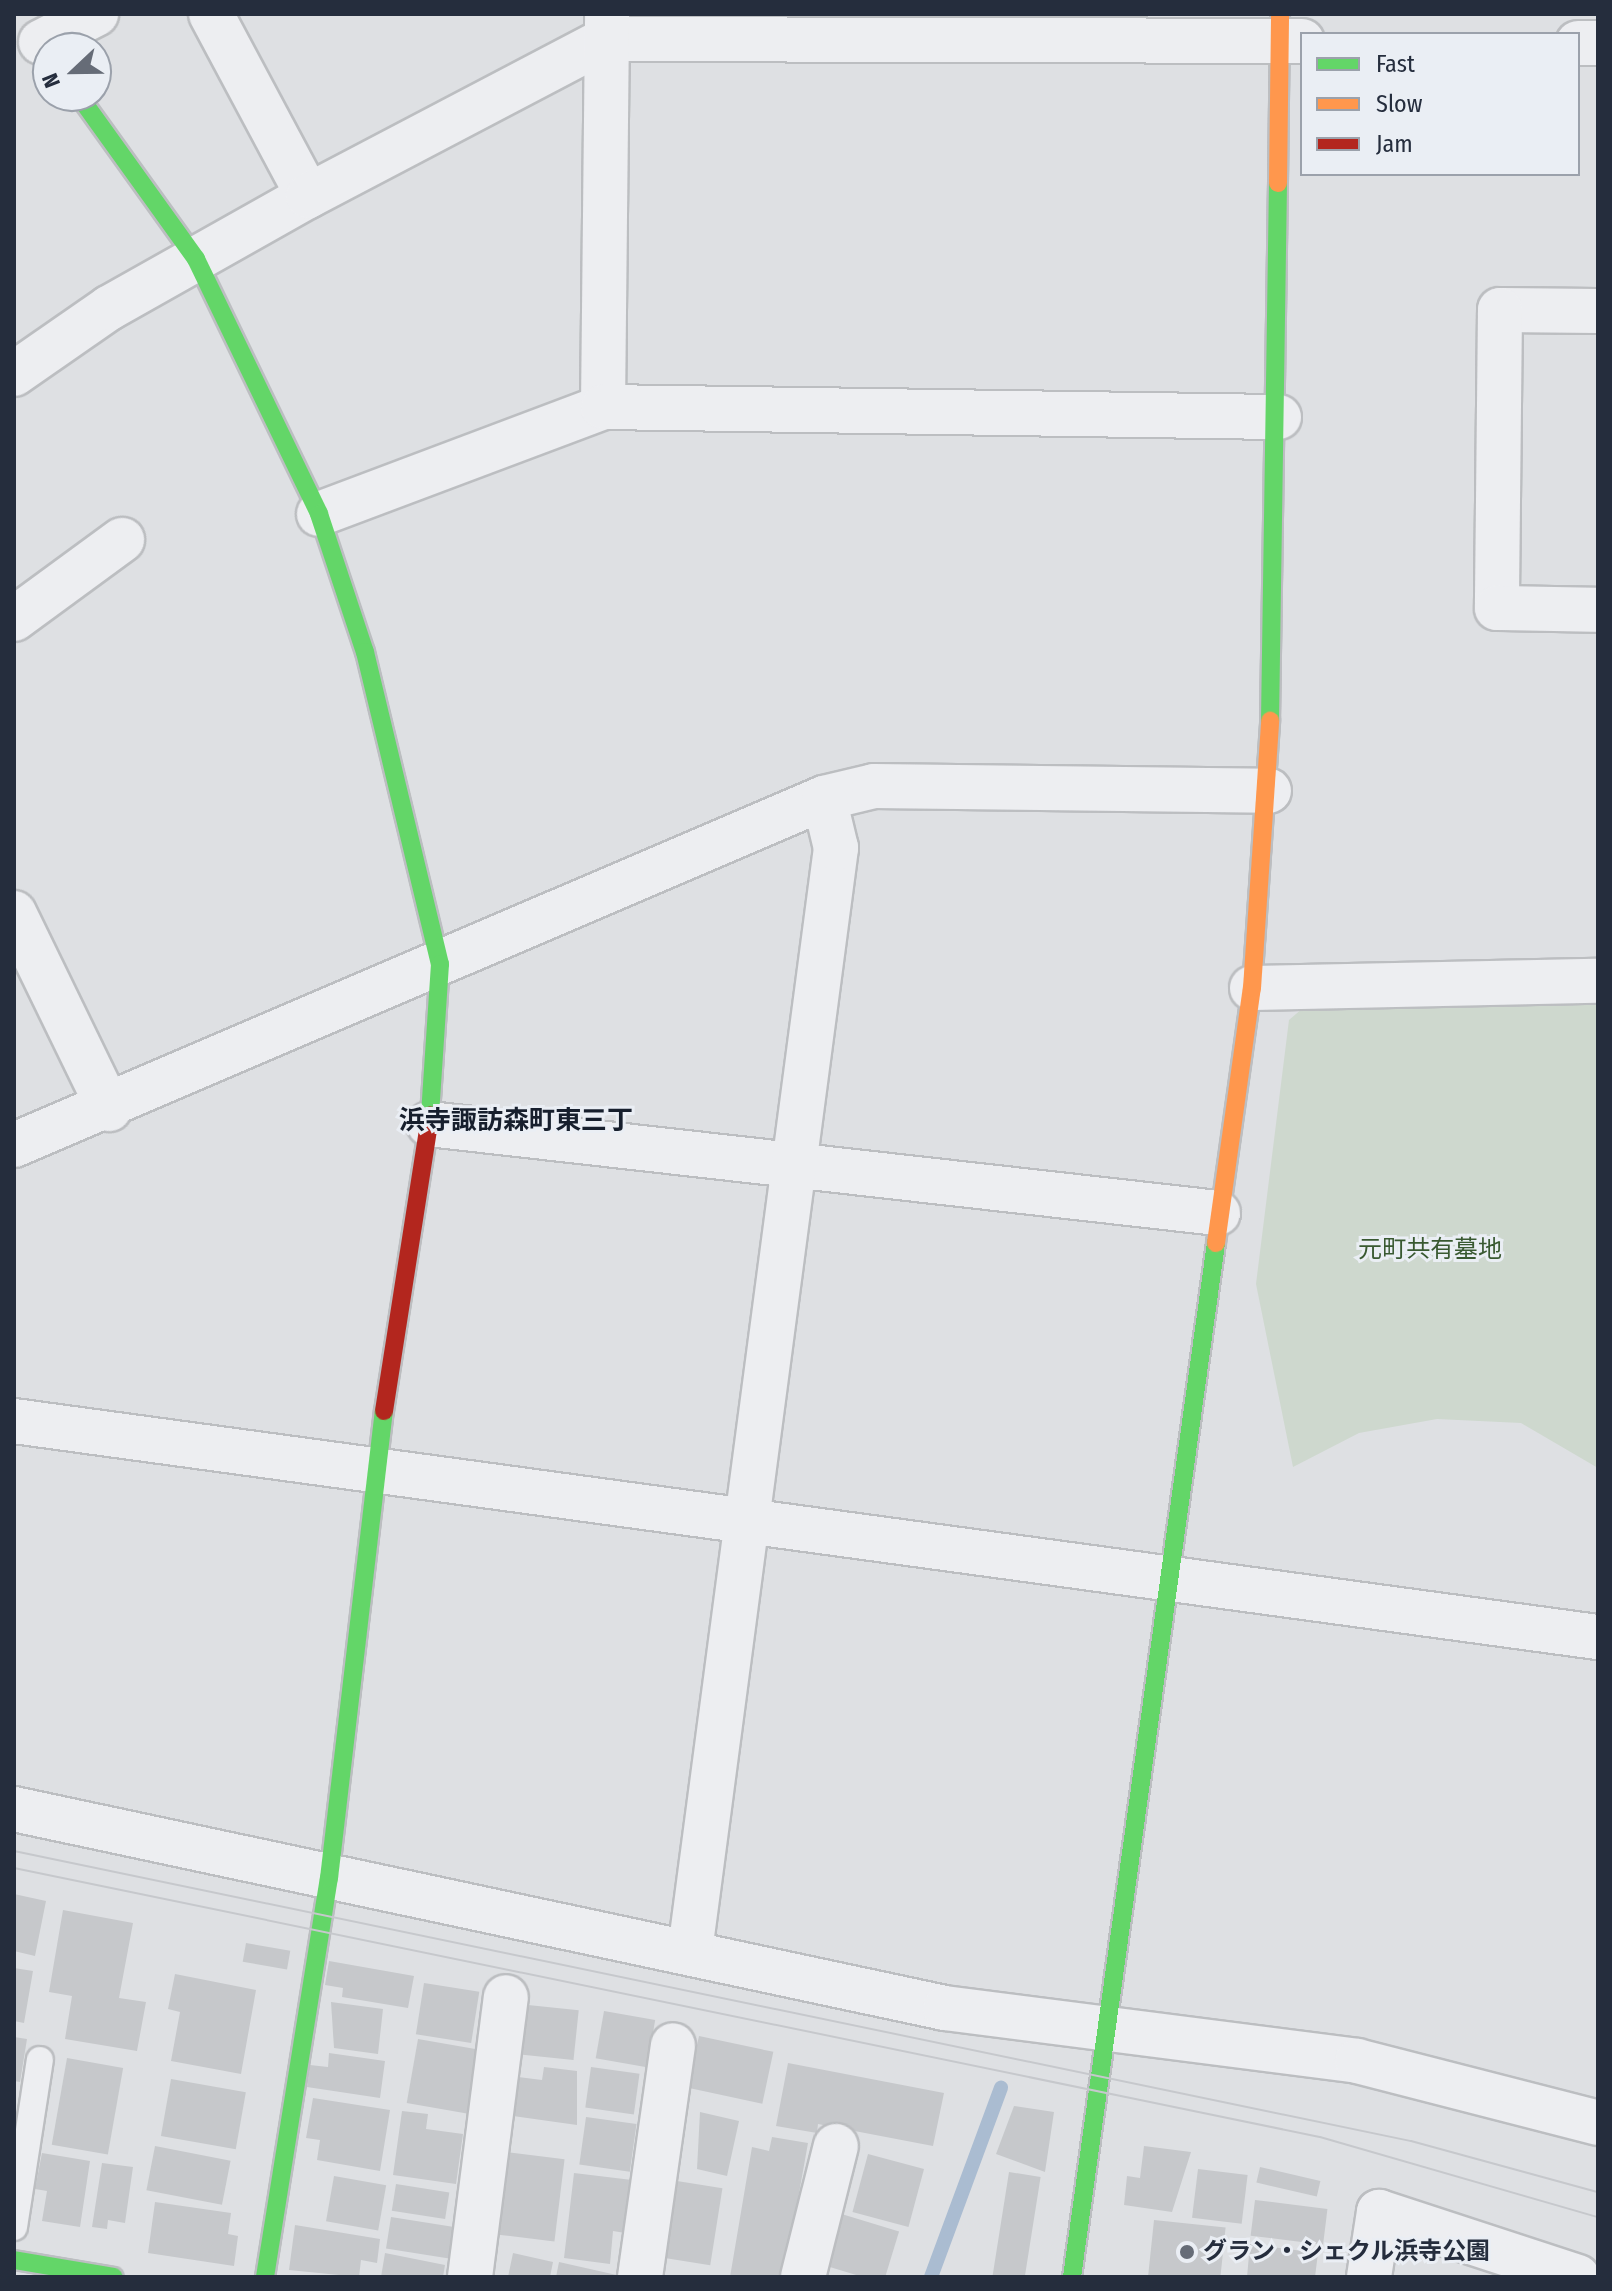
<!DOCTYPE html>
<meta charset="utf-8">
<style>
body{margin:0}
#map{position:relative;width:1612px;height:2291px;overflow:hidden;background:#dee0e3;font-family:"Fira Sans Condensed","Noto Sans JP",sans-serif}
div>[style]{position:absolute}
.green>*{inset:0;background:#ced8ce}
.stream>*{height:14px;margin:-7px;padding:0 7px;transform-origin:7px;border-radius:7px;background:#aabcd1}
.building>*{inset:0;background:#c6c8cb;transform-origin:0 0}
.roads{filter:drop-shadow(2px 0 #bcbec1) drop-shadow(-2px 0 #bcbec1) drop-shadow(0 2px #bcbec1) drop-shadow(0 -2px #bcbec1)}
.lane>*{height:26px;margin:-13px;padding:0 13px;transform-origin:13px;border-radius:13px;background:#edeef1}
.street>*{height:44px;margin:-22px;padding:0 22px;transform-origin:22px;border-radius:22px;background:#edeef1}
.fast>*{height:18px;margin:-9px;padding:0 9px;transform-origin:9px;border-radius:9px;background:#63d668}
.slow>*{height:18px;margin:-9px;padding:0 9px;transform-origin:9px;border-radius:9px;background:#ff974d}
.jam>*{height:18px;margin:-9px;padding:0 9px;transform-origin:9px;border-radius:9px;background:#b3261e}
.tram>*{height:2px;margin:-1px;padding:0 1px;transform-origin:1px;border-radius:1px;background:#c6c8cc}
.dots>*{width:22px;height:22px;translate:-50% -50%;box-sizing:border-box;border:4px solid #eaeef4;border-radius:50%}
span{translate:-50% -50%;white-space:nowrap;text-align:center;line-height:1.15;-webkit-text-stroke:6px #eaeef4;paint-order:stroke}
.park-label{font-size:24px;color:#395931}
.poi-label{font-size:24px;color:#252d3d;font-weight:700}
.left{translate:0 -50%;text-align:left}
.neighbourhood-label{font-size:26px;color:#171f2d;font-weight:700}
.frame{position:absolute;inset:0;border:16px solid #252d3d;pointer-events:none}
.legend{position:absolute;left:1300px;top:32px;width:280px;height:144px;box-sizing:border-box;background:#eaeef4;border:2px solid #9ba1ab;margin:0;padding:10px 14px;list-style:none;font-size:24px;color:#252d3d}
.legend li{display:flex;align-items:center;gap:16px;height:40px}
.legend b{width:40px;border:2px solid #9ba1ab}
.north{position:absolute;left:32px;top:32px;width:80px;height:80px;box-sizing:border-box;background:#eaeef4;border:2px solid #9ba1ab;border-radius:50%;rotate:248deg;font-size:22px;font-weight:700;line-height:32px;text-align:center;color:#252d3d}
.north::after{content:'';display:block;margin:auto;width:28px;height:36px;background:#666c77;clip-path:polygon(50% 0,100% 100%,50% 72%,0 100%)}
</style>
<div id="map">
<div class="green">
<i style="clip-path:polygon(1310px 1002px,1598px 1003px,1598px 1468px,1521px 1423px,1437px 1419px,1359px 1433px,1293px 1467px,1256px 1284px,1289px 1020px)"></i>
</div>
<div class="stream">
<i style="left:931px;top:2277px;width:202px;rotate:-69.7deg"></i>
</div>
<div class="building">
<i style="clip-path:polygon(14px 1894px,46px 1901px,35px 1956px,14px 1951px)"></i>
<i style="clip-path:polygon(63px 1910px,133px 1923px,119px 1998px,146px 2002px,137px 2051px,65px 2039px,72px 1996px,49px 1992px)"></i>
<i style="left:246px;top:1943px;width:45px;height:19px;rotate:10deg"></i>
<i style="clip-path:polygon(329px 1961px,414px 1976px,408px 2008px,342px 1997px,343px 1988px,325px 1985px)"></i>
<i style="clip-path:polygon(14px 1968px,33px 1971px,24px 2023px,14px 2021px)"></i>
<i style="clip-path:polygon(175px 1974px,256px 1990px,241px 2074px,171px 2061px,180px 2012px,168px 2009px)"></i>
<i style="left:424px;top:1983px;width:56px;height:52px;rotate:9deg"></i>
<i style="clip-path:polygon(331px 2002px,383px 2009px,378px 2054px,334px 2048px)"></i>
<i style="left:528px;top:2005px;width:51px;height:50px;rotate:6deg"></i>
<i style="left:604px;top:2011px;width:52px;height:48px;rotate:10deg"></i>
<i style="left:699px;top:2036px;width:76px;height:53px;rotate:12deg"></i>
<i style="clip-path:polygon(14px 2037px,27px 2039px,20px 2082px,14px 2081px)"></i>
<i style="left:418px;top:2039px;width:61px;height:65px;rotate:10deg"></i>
<i style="clip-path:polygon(329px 2053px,385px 2061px,380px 2098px,307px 2087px,310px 2065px,328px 2067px)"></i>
<i style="left:67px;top:2058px;width:57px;height:88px;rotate:10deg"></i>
<i style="clip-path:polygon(788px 2063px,944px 2093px,933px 2146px,818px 2124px,817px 2133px,776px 2126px)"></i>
<i style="clip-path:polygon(544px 2067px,577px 2071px,577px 2125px,513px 2116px,518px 2077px,542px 2080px)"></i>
<i style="left:591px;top:2067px;width:49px;height:41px;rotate:8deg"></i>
<i style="left:171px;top:2079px;width:76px;height:58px;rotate:10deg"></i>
<i style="clip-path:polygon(313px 2098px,390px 2110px,380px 2171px,317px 2160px,320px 2140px,306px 2138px)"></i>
<i style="clip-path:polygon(1014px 2106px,1054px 2112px,1045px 2172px,996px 2154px)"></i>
<i style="clip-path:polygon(402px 2111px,428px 2114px,426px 2129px,463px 2134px,456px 2184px,393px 2175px)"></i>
<i style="clip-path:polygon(700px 2112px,739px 2121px,727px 2176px,697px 2169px)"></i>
<i style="left:586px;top:2117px;width:51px;height:48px;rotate:8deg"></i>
<i style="clip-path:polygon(772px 2137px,808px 2143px,784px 2277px,730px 2277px,752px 2147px,769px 2151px)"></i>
<i style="left:155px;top:2146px;width:77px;height:45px;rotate:11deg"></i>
<i style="clip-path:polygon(1144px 2146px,1191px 2152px,1172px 2212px,1124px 2205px,1127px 2176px,1140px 2178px)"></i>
<i style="left:506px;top:2152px;width:59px;height:83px;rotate:7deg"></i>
<i style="clip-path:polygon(42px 2153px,90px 2161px,80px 2227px,42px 2221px,47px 2191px,35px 2189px)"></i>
<i style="left:868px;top:2154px;width:58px;height:60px;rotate:15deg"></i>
<i style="clip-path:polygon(102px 2163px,133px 2167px,125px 2223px,108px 2220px,107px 2229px,92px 2227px)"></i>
<i style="left:1260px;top:2167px;width:62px;height:16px;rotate:13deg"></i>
<i style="left:1198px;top:2169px;width:50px;height:49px;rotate:7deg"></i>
<i style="left:1009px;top:2172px;width:32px;height:106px;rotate:9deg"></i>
<i style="clip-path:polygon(574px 2173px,632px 2180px,625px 2233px,613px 2231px,610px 2264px,564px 2258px)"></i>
<i style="left:334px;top:2176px;width:53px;height:46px;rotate:10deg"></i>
<i style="left:677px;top:2181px;width:46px;height:78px;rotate:9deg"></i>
<i style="left:396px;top:2184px;width:54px;height:27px;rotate:9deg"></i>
<i style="left:1255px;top:2200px;width:73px;height:36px;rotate:7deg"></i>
<i style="clip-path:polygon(155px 2202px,231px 2213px,228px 2234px,238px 2236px,234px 2266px,148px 2253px)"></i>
<i style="left:835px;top:2212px;width:67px;height:54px;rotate:17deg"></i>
<i style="left:391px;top:2217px;width:67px;height:32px;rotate:9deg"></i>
<i style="left:1154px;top:2220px;width:72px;height:57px;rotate:6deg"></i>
<i style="clip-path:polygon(295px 2225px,380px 2239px,377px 2263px,361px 2260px,359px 2277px,289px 2270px)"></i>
<i style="clip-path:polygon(1250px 2244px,1318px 2253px,1315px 2277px,1247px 2277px)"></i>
<i style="clip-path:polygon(385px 2253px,445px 2265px,443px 2277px,381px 2277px)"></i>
<i style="clip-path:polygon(513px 2253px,553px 2262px,550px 2277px,508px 2277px)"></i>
<i style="clip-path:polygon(559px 2262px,621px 2276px,621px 2277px,556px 2277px)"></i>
</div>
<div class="roads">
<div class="lane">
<i style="left:14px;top:2227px;width:169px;rotate:-81.2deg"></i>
</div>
<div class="street">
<i style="left:211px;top:14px;width:206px;rotate:61.9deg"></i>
<i style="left:41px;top:42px;width:62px;rotate:-27deg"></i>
<i style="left:1578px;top:43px;width:20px"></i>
<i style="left:1598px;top:311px;width:98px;rotate:-179.4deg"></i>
<i style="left:1500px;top:310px;width:298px;rotate:90.6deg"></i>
<i style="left:1497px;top:608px;width:101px;rotate:1.1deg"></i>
<i style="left:14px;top:374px;width:116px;rotate:-34.8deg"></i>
<i style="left:109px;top:308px;width:228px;rotate:-29.4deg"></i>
<i style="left:308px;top:196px;width:338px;rotate:-27.7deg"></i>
<i style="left:607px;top:39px;width:695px;rotate:0.16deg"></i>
<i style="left:603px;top:407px;width:393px;rotate:-89.4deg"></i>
<i style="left:319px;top:514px;width:303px;rotate:-20.6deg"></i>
<i style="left:603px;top:407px;width:676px;rotate:0.85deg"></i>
<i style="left:14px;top:619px;width:134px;rotate:-36.2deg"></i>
<i style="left:14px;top:913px;width:218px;rotate:64.1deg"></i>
<i style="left:1252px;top:988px;width:346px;rotate:-1.2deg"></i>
<i style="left:429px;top:1124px;width:794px;rotate:6.44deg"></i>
<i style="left:14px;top:1145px;width:881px;rotate:-23.19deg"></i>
<i style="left:824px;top:798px;width:51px;rotate:-13.5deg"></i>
<i style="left:874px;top:786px;width:395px;rotate:0.7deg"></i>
<i style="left:14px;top:1421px;width:1599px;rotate:7.77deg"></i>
<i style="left:14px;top:1809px;width:952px;rotate:12.07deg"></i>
<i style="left:945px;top:2008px;width:415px;rotate:7.3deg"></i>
<i style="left:1357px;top:2061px;width:249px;rotate:14.4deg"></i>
<i style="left:690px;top:1951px;width:1113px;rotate:-82.46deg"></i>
<i style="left:836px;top:848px;width:51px;rotate:-103.5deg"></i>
<i style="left:470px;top:2277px;width:282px;rotate:-82.7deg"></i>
<i style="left:640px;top:2277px;width:234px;rotate:-81.9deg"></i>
<i style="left:803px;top:2277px;width:135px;rotate:-75.9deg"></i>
<i style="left:1369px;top:2277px;width:66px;rotate:-81.3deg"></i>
<i style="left:1379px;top:2212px;width:209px;rotate:18.1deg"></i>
</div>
<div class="fast">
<i style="left:79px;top:96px;width:201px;rotate:54.3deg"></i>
<i style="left:196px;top:259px;width:283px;rotate:64.2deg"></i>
<i style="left:319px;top:514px;width:145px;rotate:71.6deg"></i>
<i style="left:365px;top:652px;width:321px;rotate:76.5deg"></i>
<i style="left:440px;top:964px;width:152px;rotate:93.8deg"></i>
<i style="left:1270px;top:721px;width:538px;rotate:-89.15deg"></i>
<i style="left:14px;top:2260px;width:101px;rotate:9.6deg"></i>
<i style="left:265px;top:2277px;width:404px;rotate:-80.9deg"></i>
<i style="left:329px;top:1878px;width:470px;rotate:-83.3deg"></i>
<i style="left:1072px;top:2277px;width:1044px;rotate:-82.07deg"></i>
</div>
<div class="slow">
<i style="left:1278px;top:183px;width:169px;rotate:-89.3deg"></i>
<i style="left:1216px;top:1243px;width:258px;rotate:-82deg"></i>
<i style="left:1252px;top:988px;width:268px;rotate:-86.1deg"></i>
</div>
<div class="jam">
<i style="left:384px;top:1411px;width:299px;rotate:-81.1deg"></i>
</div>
</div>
<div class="tram">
<i style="left:14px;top:1851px;width:1427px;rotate:11.73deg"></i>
<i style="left:1411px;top:2141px;width:194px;rotate:15.3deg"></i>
<i style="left:14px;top:1868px;width:1333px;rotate:11.64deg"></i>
<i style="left:1320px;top:2137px;width:289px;rotate:16.1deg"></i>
</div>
<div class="dots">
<i style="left:1187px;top:2252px;background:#666c77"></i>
</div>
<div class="park-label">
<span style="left:1430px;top:1250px">元町共有墓地</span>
</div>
<div class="poi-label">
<span class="left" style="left:1203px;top:2252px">グラン・シェクル浜寺公園</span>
</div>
<div class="neighbourhood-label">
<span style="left:516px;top:1121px">浜寺諏訪森町東三丁</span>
</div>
<div class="frame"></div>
<ul class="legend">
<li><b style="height:10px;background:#63d668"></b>Fast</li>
<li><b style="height:10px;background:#ff974d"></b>Slow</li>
<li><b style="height:10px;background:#b3261e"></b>Jam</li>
</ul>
<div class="north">N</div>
</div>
